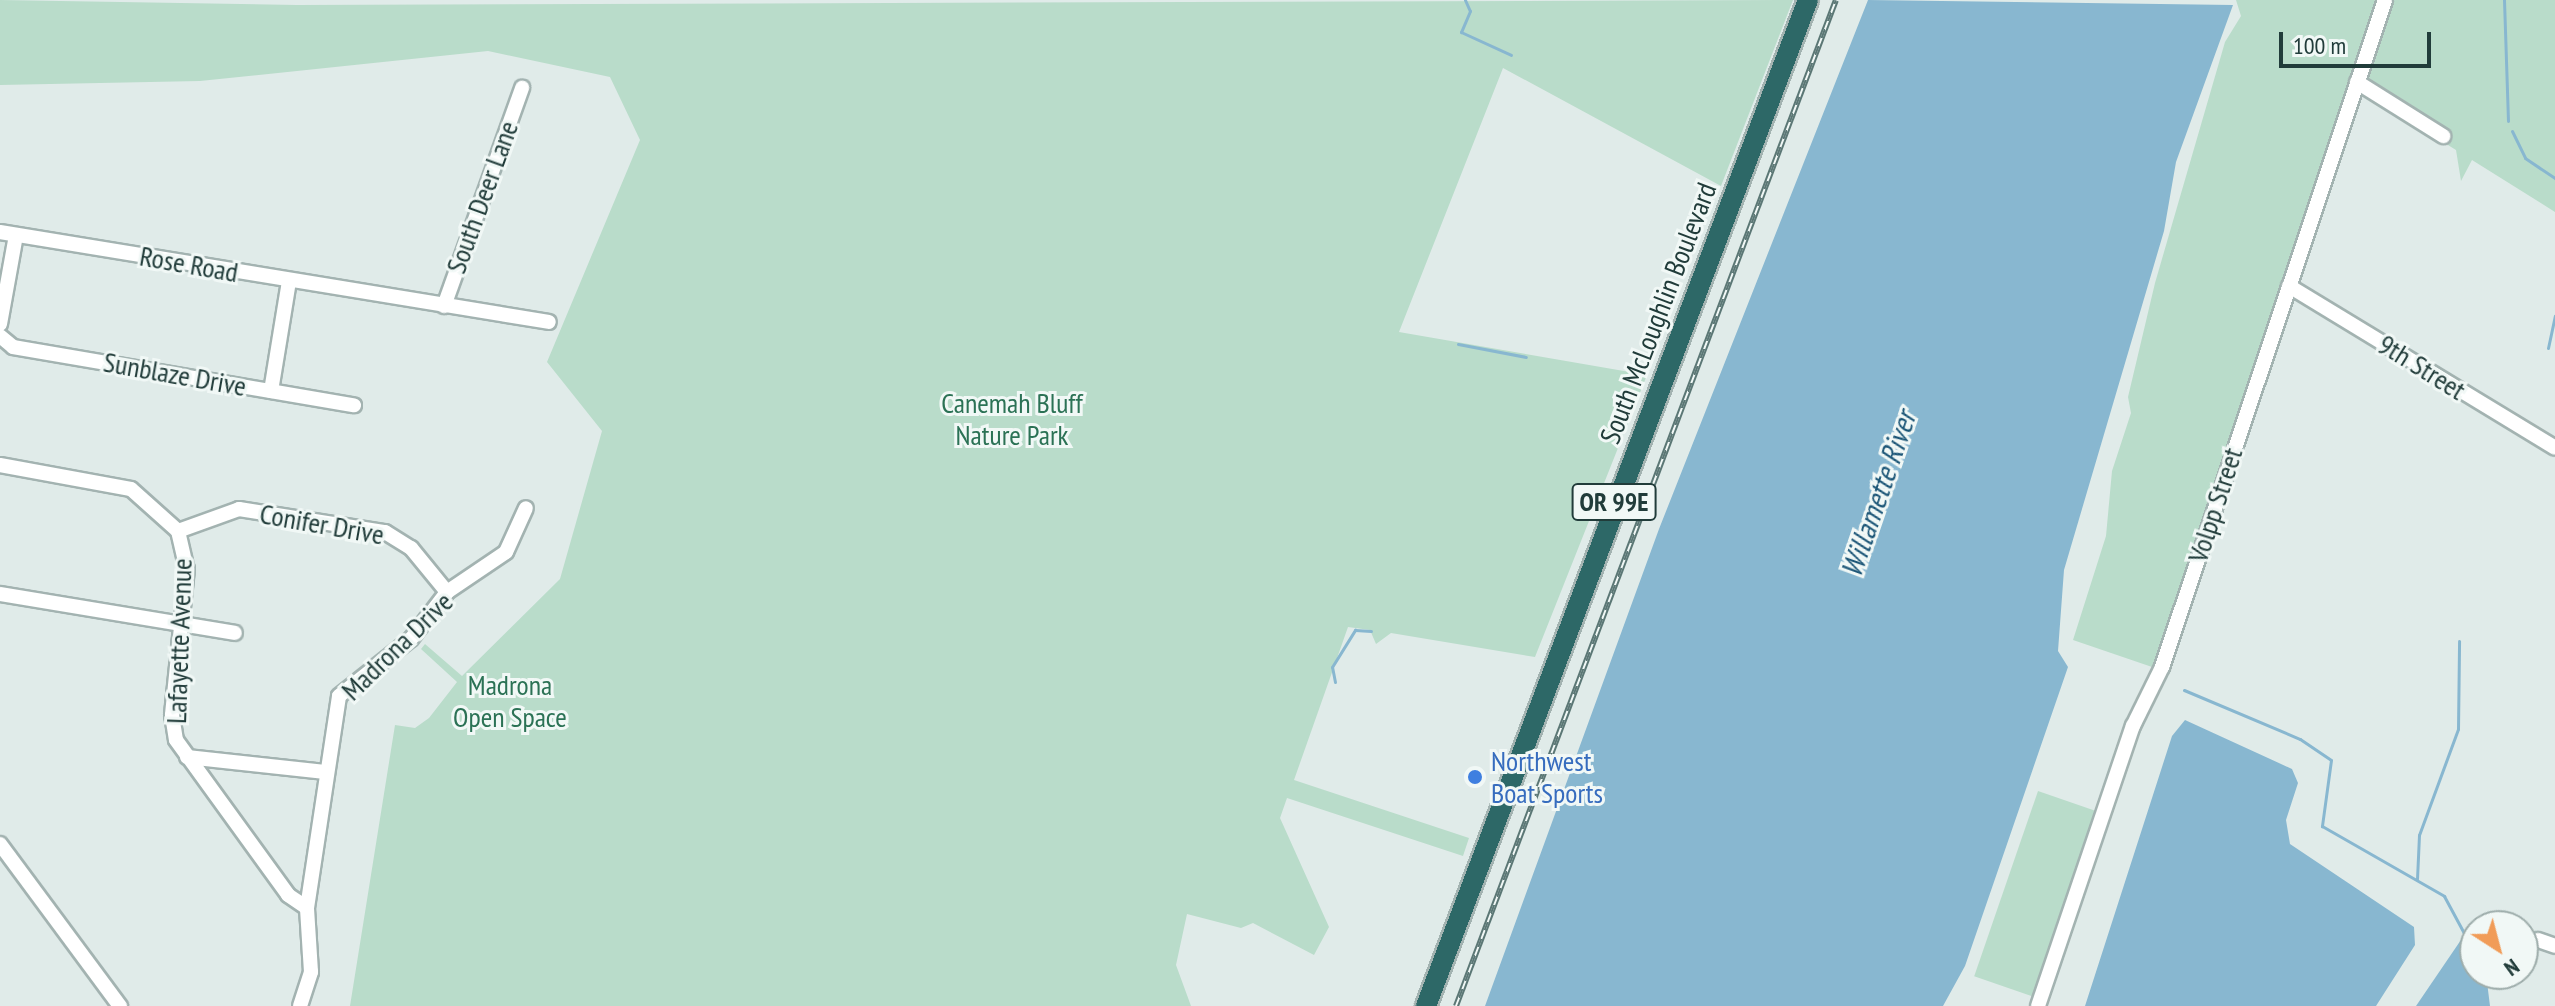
<!DOCTYPE html>
<style>
body{margin:0}
#map{position:relative;width:2555px;height:1006px;overflow:hidden;background:#e0ebe9;font-family:"PT Sans Narrow",sans-serif}
div>[style]{position:absolute}
.green>*{inset:0;background:#b9dcca;transform-origin:0 0}
.water>*{inset:0;background:#88b7d0}
.stream>*{height:3px;margin:-1.5px;padding:0 1.5px;transform-origin:1.5px;border-radius:1.5px;background:#88b7d0}
.roads{filter:drop-shadow(2px 0 #a3b3b1) drop-shadow(-2px 0 #a3b3b1) drop-shadow(0 2px #a3b3b1) drop-shadow(0 -2px #a3b3b1)}
.minor>*{height:14px;margin:-7px;padding:0 7px;transform-origin:7px;border-radius:7px;background:#fff}
.highway>*{height:20px;margin:-10px;padding:0 10px;transform-origin:10px;border-radius:10px;background:#2d6867}
.rail>*{height:6px;margin-top:-3px;transform-origin:0;background:repeating-linear-gradient(90deg,#f1f8f6 0 9px,#5b7775 0 18px);box-sizing:border-box;border-block:2px solid #5b7775}
.dots>*{width:22px;height:22px;translate:-50% -50%;box-sizing:border-box;border:4px solid #f1f8f6;border-radius:50%}
span{translate:-50% -50%;white-space:nowrap;text-align:center;line-height:1.15;-webkit-text-stroke:6px #f1f8f6;paint-order:stroke}
.shield-label span{padding:2px 6px;background:#f1f8f6;border:2px solid;border-radius:6px;-webkit-text-stroke-width:0}
.shield-label{font-size:26px;color:#213c3a;font-weight:700}
.street-label{font-size:28px;color:#213c3a}
.park-label{font-size:28px;color:#2b7255}
.shop-label{font-size:28px;color:#366cbe}
.left{translate:0 -50%;text-align:left}
.water-label{font-size:30px;color:#1c5677;font-style:italic}
.north{position:absolute;left:2459px;top:910px;width:80px;height:80px;box-sizing:border-box;background:#f1f8f6;border:2px solid #9eadab;border-radius:50%;rotate:144deg;font-size:22px;font-weight:700;line-height:32px;text-align:center;color:#213c3a}
.north::after{content:'';display:block;margin:auto;width:28px;height:36px;background:#f19c58;clip-path:polygon(50% 0,100% 100%,50% 72%,0 100%)}
.scale{position:absolute;left:2279px;top:32px;width:152px;height:36px;box-sizing:border-box;border:4px solid #213c3a;border-top:0;padding-left:10px;font-size:24px;line-height:28px;white-space:nowrap;color:#213c3a;-webkit-text-stroke:6px #f1f8f6;paint-order:stroke}
</style>
<div id="map">
<div class="green">
<i style="clip-path:polygon(0 0,297px 5px,1793px 0,1721px 186px,1503px 68px,1399px 332px,1647px 375px,1535px 657px,1391px 633px,1376px 644px,1370px 630px,1348px 627px,1294px 780px,1469px 838px,1463px 856px,1287px 798px,1280px 818px,1329px 927px,1314px 955px,1253px 923px,1241px 928px,1187px 914px,1176px 965px,1191px 1006px,350px 1006px,395px 725px,415px 728px,429px 718px,457px 682px,421px 649px,425px 644px,462px 676px,560px 579px,602px 431px,547px 362px,640px 140px,610px 77px,488px 51px,200px 81px,0 85px)"></i>
<i style="clip-path:polygon(2236px 0,2555px 0,2555px 212px,2472px 160px,2461px 181px,2456px 150px,2351px 85px,2155px 668px,2073px 640px,2106px 536px,2112px 471px,2131px 413px,2128px 397px,2155px 283px,2225px 42px,2241px 16px)"></i>
<i style="left:2038px;top:791px;width:62px;height:196px;rotate:19deg"></i>
</div>
<div class="water">
<i style="clip-path:polygon(1868px 0,2233px 5px,2176px 162px,2164px 231px,2064px 570px,2058px 651px,2068px 667px,1965px 966px,1943px 1006px,1485px 1006px,1659px 529px)"></i>
<i style="clip-path:polygon(2185px 720px,2292px 769px,2298px 783px,2286px 820px,2290px 844px,2414px 927px,2415px 945px,2376px 1006px,2085px 1006px,2172px 736px)"></i>
<i style="clip-path:polygon(2465px 934px,2475px 942px,2475px 974px,2486px 974px,2490px 1006px,2416px 1006px)"></i>
</div>
<div class="stream">
<i style="left:1465px;top:0;width:12px;rotate:66deg"></i>
<i style="left:1470px;top:11px;width:23px;rotate:113deg"></i>
<i style="left:1461px;top:32px;width:55px;rotate:24.7deg"></i>
<i style="left:2504px;top:0;width:121px;rotate:88.1deg"></i>
<i style="left:2512px;top:131px;width:30px;rotate:64deg"></i>
<i style="left:2525px;top:158px;width:36px;rotate:34deg"></i>
<i style="left:1458px;top:344px;width:69px;rotate:10.8deg"></i>
<i style="left:2548px;top:348px;width:33px;rotate:-78deg"></i>
<i style="left:1335px;top:682px;width:15px;rotate:-101deg"></i>
<i style="left:1332px;top:667px;width:44px;rotate:-58.1deg"></i>
<i style="left:1355px;top:630px;width:16px;rotate:4deg"></i>
<i style="left:2184px;top:690px;width:126px;rotate:22.9deg"></i>
<i style="left:2300px;top:739px;width:37px;rotate:34deg"></i>
<i style="left:2331px;top:760px;width:67px;rotate:97.8deg"></i>
<i style="left:2322px;top:826px;width:141px;rotate:29.8deg"></i>
<i style="left:2444px;top:896px;width:44px;rotate:61.7deg"></i>
<i style="left:2417px;top:879px;width:44px;rotate:-87.4deg"></i>
<i style="left:2419px;top:835px;width:113px;rotate:-69.8deg"></i>
<i style="left:2458px;top:729px;width:88px;rotate:-89.3deg"></i>
</div>
<div class="roads">
<div class="minor">
<i style="left:2357px;top:82px;width:102px;rotate:32.1deg"></i>
<i style="left:0;top:232px;width:556px;rotate:9.31deg"></i>
<i style="left:2289px;top:286px;width:311px;rotate:31.3deg"></i>
<i style="left:444px;top:306px;width:232px;rotate:-70.3deg"></i>
<i style="left:0;top:324px;width:90px;rotate:-79.8deg"></i>
<i style="left:0;top:336px;width:17px;rotate:40deg"></i>
<i style="left:13px;top:347px;width:346px;rotate:9.7deg"></i>
<i style="left:271px;top:391px;width:111px;rotate:-80.7deg"></i>
<i style="left:0;top:465px;width:133px;rotate:10.4deg"></i>
<i style="left:131px;top:489px;width:63px;rotate:41.8deg"></i>
<i style="left:178px;top:531px;width:39px;rotate:77deg"></i>
<i style="left:187px;top:569px;width:147px;rotate:95.9deg"></i>
<i style="left:172px;top:715px;width:25px;rotate:81deg"></i>
<i style="left:176px;top:740px;width:191px;rotate:54.1deg"></i>
<i style="left:288px;top:895px;width:23px;rotate:34deg"></i>
<i style="left:178px;top:531px;width:65px;rotate:-19.8deg"></i>
<i style="left:239px;top:509px;width:148px;rotate:9deg"></i>
<i style="left:385px;top:532px;width:31px;rotate:32deg"></i>
<i style="left:411px;top:548px;width:57px;rotate:50.7deg"></i>
<i style="left:0;top:594px;width:238px;rotate:9.4deg"></i>
<i style="left:187px;top:757px;width:139px;rotate:6.2deg"></i>
<i style="left:0;top:844px;width:202px;rotate:53.5deg"></i>
<i style="left:2538px;top:940px;width:18px;rotate:19deg"></i>
<i style="left:300px;top:1006px;width:36px;rotate:-72deg"></i>
<i style="left:311px;top:972px;width:64px;rotate:-93.6deg"></i>
<i style="left:307px;top:908px;width:214px;rotate:-81.4deg"></i>
<i style="left:339px;top:696px;width:92px;rotate:-38.4deg"></i>
<i style="left:411px;top:639px;width:59px;rotate:-52.5deg"></i>
<i style="left:447px;top:592px;width:71px;rotate:-34.1deg"></i>
<i style="left:506px;top:552px;width:48px;rotate:-65.6deg"></i>
<i style="left:2038px;top:1006px;width:296px;rotate:-71.3deg"></i>
<i style="left:2133px;top:726px;width:66px;rotate:-63.8deg"></i>
<i style="left:2162px;top:667px;width:703px;rotate:-71.51deg"></i>
</div>
<div class="highway">
<i style="left:1426px;top:1006px;width:1076px;rotate:-69.21deg"></i>
</div>
</div>
<div class="rail">
<i style="left:1456px;top:1006px;width:1075px;rotate:-69.31deg"></i>
</div>
<div class="dots">
<i style="left:1475px;top:777px;background:#3f7fe0"></i>
</div>
<div class="shield-label">
<span style="left:1614px;top:502px">OR 99E</span>
</div>
<div class="street-label">
<span style="left:482px;top:197px;rotate:-70deg">South Deer Lane</span>
<span style="left:189px;top:264px;rotate:10deg">Rose Road</span>
<span style="left:1658px;top:313px;rotate:-69deg">South McLoughlin Boulevard</span>
<span style="left:2422px;top:367px;rotate:32deg">9th Street</span>
<span style="left:175px;top:374px;rotate:10deg">Sunblaze Drive</span>
<span style="left:2215px;top:505px;rotate:-72deg">Volpp Street</span>
<span style="left:322px;top:524px;rotate:10deg">Conifer Drive</span>
<span style="left:179px;top:641px;rotate:-88deg">Lafayette Avenue</span>
<span style="left:397px;top:646px;rotate:-44deg">Madrona Drive</span>
</div>
<div class="park-label">
<span style="left:1012px;top:419px">Canemah Bluff<br>Nature Park</span>
<span style="left:510px;top:701px">Madrona<br>Open Space</span>
</div>
<div class="shop-label">
<span class="left" style="left:1491px;top:777px">Northwest<br>Boat Sports</span>
</div>
<div class="water-label">
<span style="left:1878px;top:494px;rotate:-71deg">Willamette River</span>
</div>
<div class="north">N</div>
<div class="scale">100 m</div>
</div>
